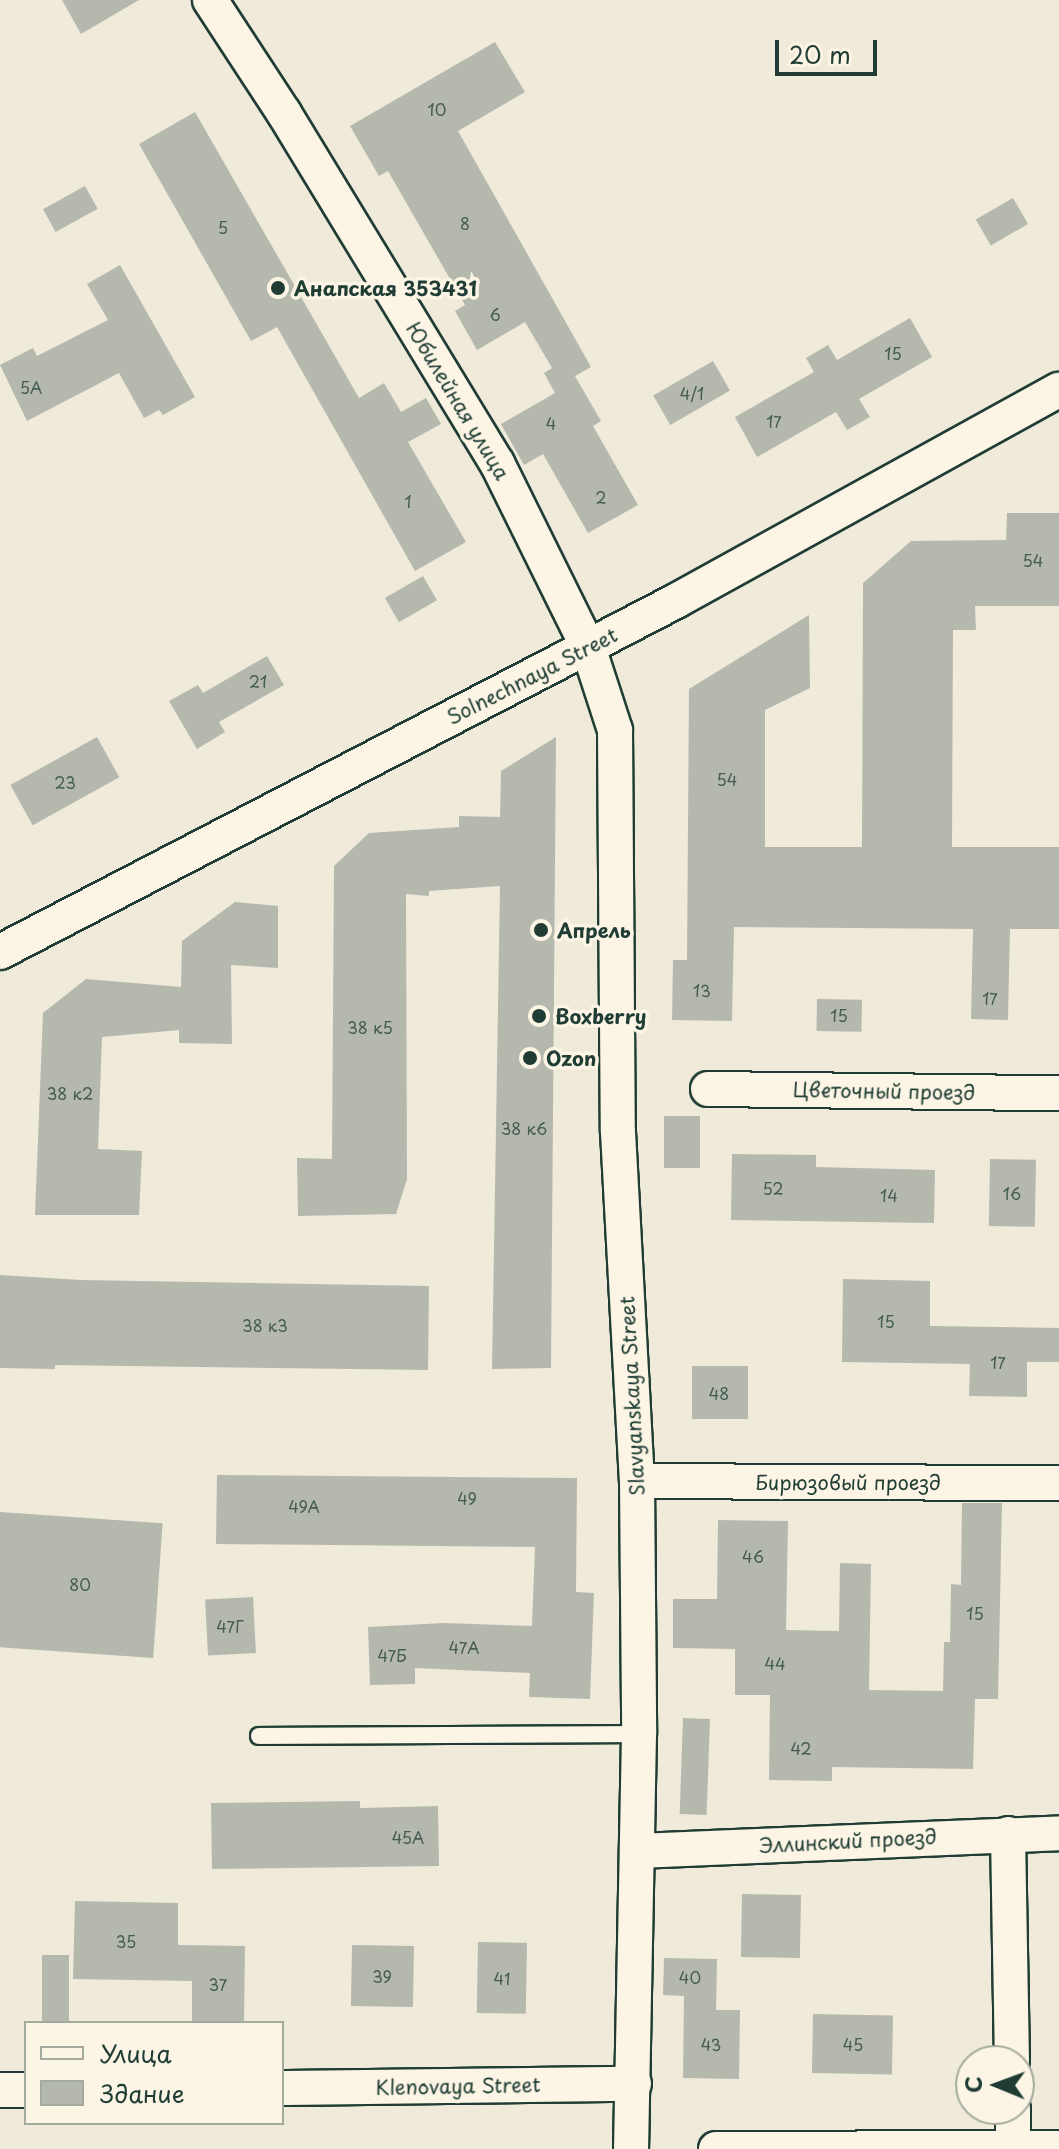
<!DOCTYPE html>
<meta charset="utf-8">
<style>
body{margin:0}
#map{position:relative;width:1059px;height:2149px;overflow:hidden;background:#efeada;font-family:"Playpen Sans",sans-serif}
div>[style]{position:absolute}
.building>*{inset:0;background:#b5b9ad;transform-origin:0 0}
.roads{filter:drop-shadow(2px 0 #1f3d34) drop-shadow(-2px 0 #1f3d34) drop-shadow(0 2px #1f3d34) drop-shadow(0 -2px #1f3d34)}
.service>*{height:16px;margin:-8px;padding:0 8px;transform-origin:8px;border-radius:8px;background:#fcf5e5}
.minor>*{height:34px;margin:-17px;padding:0 17px;transform-origin:17px;border-radius:17px;background:#fcf5e5}
.dots>*{width:22px;height:22px;translate:-50% -50%;box-sizing:border-box;border:4px solid #fcf5e5;border-radius:50%}
span{translate:-50% -50%;white-space:nowrap;text-align:center;line-height:1.15;-webkit-text-stroke:7px #fcf5e5;paint-order:stroke}
.number-label{font-size:16px;color:#445c52}
.number-label span{-webkit-text-stroke-width:0}
.poi-label{font-size:20px;color:#1f3d34;font-weight:700}
.left{translate:0 -50%;text-align:left}
.street-label{font-size:20px;color:#1f3d34}
.legend{position:absolute;left:24px;top:2021px;width:260px;height:104px;box-sizing:border-box;background:#fcf5e5;border:2px solid #a4ab9e;margin:0;padding:10px 14px;list-style:none;font-size:24px;color:#1f3d34}
.legend li{display:flex;align-items:center;gap:16px;height:40px}
.legend b{width:40px;border:2px solid #a4ab9e}
.north{position:absolute;left:955px;top:2045px;width:80px;height:80px;box-sizing:border-box;background:#fcf5e5;border:2px solid #a4ab9e;border-radius:50%;rotate:271deg;font-size:22px;font-weight:700;line-height:32px;text-align:center;color:#1f3d34}
.north::after{content:'';display:block;margin:auto;width:28px;height:36px;background:#1f3d34;clip-path:polygon(50% 0,100% 100%,50% 72%,0 100%)}
.scale{position:absolute;left:775px;top:40px;width:102px;height:36px;box-sizing:border-box;border:4px solid #1f3d34;border-top:0;padding-left:10px;font-size:24px;line-height:28px;white-space:nowrap;color:#1f3d34;-webkit-text-stroke:6px #fcf5e5;paint-order:stroke}
</style>
<div id="map">
<div class="building">
<i style="clip-path:polygon(62px 0,139px 0,81px 34px)"></i>
<i style="clip-path:polygon(495px 42px,525px 92px,458px 131px,591px 367px,575px 376px,601px 421px,593px 426px,638px 505px,588px 533px,543px 454px,524px 465px,501px 424px,555px 393px,544px 373px,552px 368px,525px 322px,477px 350px,455px 311px,465px 305px,388px 171px,379px 176px,350px 126px)"></i>
<i style="clip-path:polygon(195px 112px,359px 398px,384px 383px,401px 412px,426px 398px,441px 424px,408px 442px,466px 542px,415px 571px,277px 327px,251px 341px,139px 144px)"></i>
<i style="left:85px;top:186px;width:26px;height:48px;rotate:61deg"></i>
<i style="left:1013px;top:198px;width:30px;height:43px;rotate:60deg"></i>
<i style="clip-path:polygon(120px 265px,195px 397px,163px 415px,159px 410px,144px 418px,119px 373px,27px 421px,0 365px,33px 348px,37px 356px,108px 320px,87px 284px)"></i>
<i style="clip-path:polygon(910px 318px,932px 357px,859px 399px,870px 417px,847px 430px,836px 412px,757px 457px,735px 417px,814px 372px,806px 358px,828px 345px,837px 360px)"></i>
<i style="left:713px;top:361px;width:34px;height:69px;rotate:60deg"></i>
<i style="clip-path:polygon(1007px 513px,1059px 513px,1059px 606px,975px 606px,976px 630px,953px 630px,952px 847px,1059px 847px,1059px 929px,1010px 929px,1008px 1020px,971px 1019px,973px 929px,734px 927px,732px 1021px,672px 1020px,673px 960px,687px 960px,689px 689px,809px 615px,810px 688px,765px 710px,765px 847px,862px 847px,863px 583px,911px 541px,1006px 540px)"></i>
<i style="left:423px;top:576px;width:28px;height:44px;rotate:60deg"></i>
<i style="clip-path:polygon(267px 656px,284px 685px,219px 722px,225px 732px,197px 749px,169px 701px,198px 685px,203px 693px)"></i>
<i style="left:97px;top:737px;width:46px;height:99px;rotate:61deg"></i>
<i style="clip-path:polygon(556px 737px,551px 1368px,492px 1369px,500px 886px,429px 891px,429px 896px,406px 894px,407px 1179px,396px 1214px,298px 1216px,297px 1158px,332px 1159px,334px 866px,369px 833px,459px 827px,459px 816px,500px 817px,501px 771px)"></i>
<i style="clip-path:polygon(235px 902px,278px 906px,278px 968px,231px 965px,232px 1044px,179px 1043px,179px 1030px,102px 1037px,98px 1149px,142px 1151px,139px 1215px,35px 1215px,43px 1013px,86px 979px,181px 987px,182px 941px)"></i>
<i style="left:817px;top:999px;width:45px;height:32px;rotate:1deg"></i>
<i style="left:664px;top:1116px;width:36px;height:52px"></i>
<i style="clip-path:polygon(732px 1154px,816px 1155px,816px 1167px,935px 1170px,934px 1223px,731px 1220px)"></i>
<i style="left:990px;top:1159px;width:46px;height:67px;rotate:1deg"></i>
<i style="clip-path:polygon(0 1275px,81px 1280px,429px 1286px,428px 1370px,55px 1365px,55px 1369px,0 1368px)"></i>
<i style="clip-path:polygon(843px 1279px,930px 1281px,930px 1326px,1059px 1328px,1059px 1362px,1027px 1362px,1027px 1397px,969px 1396px,970px 1364px,842px 1362px)"></i>
<i style="left:692px;top:1366px;width:56px;height:53px"></i>
<i style="clip-path:polygon(217px 1475px,577px 1478px,576px 1592px,594px 1593px,590px 1699px,529px 1697px,530px 1673px,415px 1668px,415px 1684px,370px 1685px,368px 1627px,444px 1623px,532px 1626px,535px 1547px,216px 1544px)"></i>
<i style="clip-path:polygon(962px 1503px,1002px 1503px,998px 1699px,975px 1699px,973px 1769px,832px 1767px,832px 1781px,769px 1780px,770px 1695px,735px 1695px,735px 1649px,673px 1648px,673px 1599px,717px 1599px,718px 1520px,788px 1521px,786px 1630px,839px 1631px,840px 1563px,871px 1564px,869px 1690px,943px 1691px,944px 1642px,950px 1642px,951px 1584px,961px 1585px)"></i>
<i style="left:0;top:1512px;width:163px;height:135px;rotate:4deg"></i>
<i style="left:253px;top:1597px;width:56px;height:48px;rotate:87deg"></i>
<i style="left:683px;top:1718px;width:27px;height:96px;rotate:2deg"></i>
<i style="clip-path:polygon(360px 1801px,360px 1808px,438px 1806px,439px 1866px,212px 1869px,211px 1803px)"></i>
<i style="left:742px;top:1894px;width:59px;height:63px;rotate:1deg"></i>
<i style="clip-path:polygon(75px 1901px,178px 1903px,178px 1945px,245px 1946px,244px 2023px,192px 2022px,192px 1981px,73px 1979px)"></i>
<i style="left:478px;top:1942px;width:49px;height:71px;rotate:1deg"></i>
<i style="left:352px;top:1945px;width:62px;height:61px;rotate:1deg"></i>
<i style="left:42px;top:1955px;width:27px;height:68px"></i>
<i style="clip-path:polygon(664px 1958px,717px 1959px,716px 2010px,740px 2010px,739px 2079px,683px 2078px,684px 1996px,663px 1995px)"></i>
<i style="left:813px;top:2014px;width:80px;height:59px;rotate:1deg"></i>
</div>
<div class="roads">
<div class="service">
<i style="left:259px;top:1736px;width:380px;rotate:-0.3deg"></i>
</div>
<div class="minor">
<i style="left:210px;top:0;width:135px;rotate:56.8deg"></i>
<i style="left:284px;top:113px;width:410px;rotate:58.7deg"></i>
<i style="left:497px;top:463px;width:205px;rotate:63.7deg"></i>
<i style="left:588px;top:647px;width:87px;rotate:72deg"></i>
<i style="left:615px;top:730px;width:402px;rotate:89.6deg"></i>
<i style="left:618px;top:1132px;width:350px;rotate:86.9deg"></i>
<i style="left:637px;top:1481px;width:253px;rotate:89.5deg"></i>
<i style="left:639px;top:1734px;width:415px;rotate:91.1deg"></i>
<i style="left:0;top:952px;width:762px;rotate:-27.44deg"></i>
<i style="left:676px;top:601px;width:437px;rotate:-28.9deg"></i>
<i style="left:708px;top:1089px;width:351px;rotate:0.7deg"></i>
<i style="left:637px;top:1481px;width:422px;rotate:0.3deg"></i>
<i style="left:1008px;top:1834px;width:227px;rotate:89deg"></i>
<i style="left:637px;top:1851px;width:422px;rotate:-2.4deg"></i>
<i style="left:282px;top:2088px;width:352px;rotate:-0.7deg"></i>
<i style="left:0;top:2090px;width:26px"></i>
<i style="left:1013px;top:2109px;width:38px;rotate:90deg"></i>
<i style="left:716px;top:2149px;width:343px;rotate:-0.2deg"></i>
</div>
</div>
<div class="dots">
<i style="left:278px;top:288px;background:#1f3d34"></i>
<i style="left:541px;top:930px;background:#1f3d34"></i>
<i style="left:539px;top:1016px;background:#1f3d34"></i>
<i style="left:530px;top:1058px;background:#1f3d34"></i>
</div>
<div class="number-label">
<span style="left:437px;top:109px">10</span>
<span style="left:465px;top:223px">8</span>
<span style="left:223px;top:227px">5</span>
<span style="left:495px;top:314px">6</span>
<span style="left:893px;top:353px">15</span>
<span style="left:31px;top:387px">5А</span>
<span style="left:692px;top:393px">4/1</span>
<span style="left:774px;top:421px">17</span>
<span style="left:551px;top:423px">4</span>
<span style="left:601px;top:497px">2</span>
<span style="left:408px;top:501px">1</span>
<span style="left:1033px;top:560px">54</span>
<span style="left:258px;top:681px">21</span>
<span style="left:727px;top:779px">54</span>
<span style="left:65px;top:782px">23</span>
<span style="left:702px;top:990px">13</span>
<span style="left:990px;top:998px">17</span>
<span style="left:839px;top:1015px">15</span>
<span style="left:370px;top:1027px">38 к5</span>
<span style="left:70px;top:1093px">38 к2</span>
<span style="left:524px;top:1128px">38 к6</span>
<span style="left:773px;top:1188px">52</span>
<span style="left:1012px;top:1193px">16</span>
<span style="left:889px;top:1195px">14</span>
<span style="left:886px;top:1321px">15</span>
<span style="left:265px;top:1325px">38 к3</span>
<span style="left:998px;top:1362px">17</span>
<span style="left:719px;top:1393px">48</span>
<span style="left:467px;top:1498px">49</span>
<span style="left:304px;top:1506px">49А</span>
<span style="left:753px;top:1556px">46</span>
<span style="left:80px;top:1584px">80</span>
<span style="left:975px;top:1613px">15</span>
<span style="left:230px;top:1626px">47Г</span>
<span style="left:464px;top:1647px">47А</span>
<span style="left:392px;top:1655px">47Б</span>
<span style="left:775px;top:1663px">44</span>
<span style="left:801px;top:1748px">42</span>
<span style="left:408px;top:1837px">45А</span>
<span style="left:126px;top:1941px">35</span>
<span style="left:382px;top:1976px">39</span>
<span style="left:690px;top:1977px">40</span>
<span style="left:502px;top:1978px">41</span>
<span style="left:218px;top:1984px">37</span>
<span style="left:711px;top:2044px">43</span>
<span style="left:853px;top:2044px">45</span>
</div>
<div class="poi-label">
<span class="left" style="left:294px;top:288px">Анапская 353431</span>
<span class="left" style="left:557px;top:930px">Апрель</span>
<span class="left" style="left:555px;top:1016px">Boxberry</span>
<span class="left" style="left:546px;top:1058px">Ozon</span>
</div>
<div class="street-label">
<span style="left:458px;top:401px;rotate:59deg">Юбилейная улица</span>
<span style="left:532px;top:676px;rotate:-27deg">Solnechnaya Street</span>
<span style="left:884px;top:1091px;rotate:1deg">Цветочный проезд</span>
<span style="left:632px;top:1396px;rotate:-93deg">Slavyanskaya Street</span>
<span style="left:848px;top:1482px">Бирюзовый проезд</span>
<span style="left:848px;top:1841px;rotate:-3deg">Эллинский проезд</span>
<span style="left:458px;top:2086px;rotate:-1deg">Klenovaya Street</span>
</div>
<ul class="legend">
<li><b style="height:10px;background:#fcf5e5"></b>Улица</li>
<li><b style="height:22px;background:#b5b9ad"></b>Здание</li>
</ul>
<div class="north">С</div>
<div class="scale">20 m</div>
</div>
